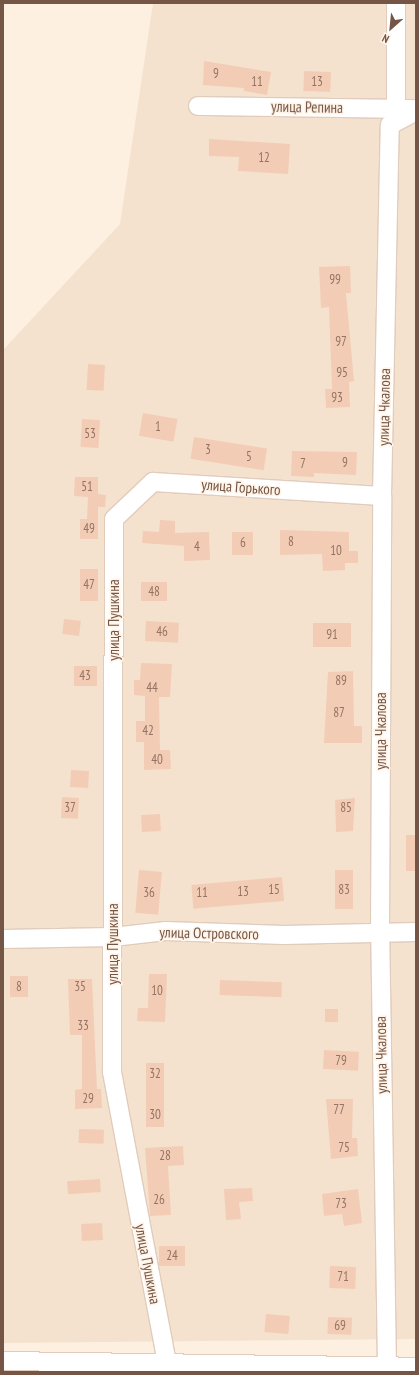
<!DOCTYPE html>
<meta charset="utf-8">
<style>
body{margin:0}
#map{position:relative;width:419px;height:1375px;overflow:hidden;background:#fdf0e0;font-family:"PT Sans Narrow",sans-serif}
div>[style]{position:absolute}
.residential>*{inset:0;background:#f5e2ce}
.building>*{inset:0;background:#f3ccb6;transform-origin:0 0}
.roads{filter:drop-shadow(1px 0 #e1ccbc) drop-shadow(-1px 0 #e1ccbc) drop-shadow(0 1px #e1ccbc) drop-shadow(0 -1px #e1ccbc)}
.minor>*{height:18px;margin:-9px;padding:0 9px;transform-origin:9px;border-radius:9px;background:#fff}
span{translate:-50% -50%;white-space:nowrap;text-align:center;line-height:1.15;-webkit-text-stroke:3px #fff4e7;paint-order:stroke}
.number-label{font-size:13px;color:#947362}
.number-label span{-webkit-text-stroke-width:0}
.street-label{font-size:15px;color:#745546}
.frame{position:absolute;inset:0;border:4px solid #745546;pointer-events:none}
.north{position:absolute;left:371px;top:8px;width:40px;height:40px;-webkit-text-stroke:3px #fff4e7;paint-order:stroke;rotate:207deg;font-size:11px;font-weight:700;line-height:16px;text-align:center;color:#745546}
.north::after{content:'';display:block;margin:auto;width:14px;height:18px;background:#745546;clip-path:polygon(50% 0,100% 100%,50% 72%,0 100%)}
</style>
<div id="map">
<div class="residential">
<i style="clip-path:polygon(153px 3px,416px 3px,416px 1339px,3px 1343px,3px 350px,120px 224px)"></i>
</div>
<div class="building">
<i style="clip-path:polygon(204px 61px,271px 72px,267px 95px,244px 91px,244px 88px,203px 85px)"></i>
<i style="left:304px;top:71px;width:27px;height:20px;rotate:2deg"></i>
<i style="clip-path:polygon(209px 139px,290px 144px,288px 174px,238px 171px,239px 157px,209px 156px)"></i>
<i style="clip-path:polygon(350px 266px,351px 293px,346px 293px,354px 381px,349px 382px,350px 407px,326px 408px,325px 389px,332px 389px,329px 307px,321px 308px,319px 267px)"></i>
<i style="left:88px;top:364px;width:17px;height:26px;rotate:3deg"></i>
<i style="left:143px;top:413px;width:35px;height:23px;rotate:10deg"></i>
<i style="left:82px;top:419px;width:18px;height:28px;rotate:3deg"></i>
<i style="left:194px;top:437px;width:74px;height:22px;rotate:9deg"></i>
<i style="clip-path:polygon(292px 451px,357px 452px,356px 475px,314px 473px,314px 477px,291px 476px)"></i>
<i style="clip-path:polygon(75px 477px,98px 477px,98px 494px,106px 495px,105px 507px,98px 507px,98px 539px,80px 539px,80px 519px,87px 519px,88px 497px,74px 496px)"></i>
<i style="clip-path:polygon(160px 520px,175px 521px,175px 533px,209px 532px,210px 560px,184px 561px,184px 546px,142px 543px,143px 531px,159px 532px)"></i>
<i style="clip-path:polygon(280px 530px,349px 532px,349px 551px,358px 551px,358px 563px,345px 563px,345px 570px,323px 571px,322px 554px,280px 555px)"></i>
<i style="left:232px;top:532px;width:21px;height:23px"></i>
<i style="left:80px;top:569px;width:18px;height:32px"></i>
<i style="left:141px;top:582px;width:26px;height:19px"></i>
<i style="left:64px;top:619px;width:17px;height:15px;rotate:7deg"></i>
<i style="left:146px;top:621px;width:33px;height:20px;rotate:3deg"></i>
<i style="left:313px;top:623px;width:38px;height:24px"></i>
<i style="clip-path:polygon(141px 663px,172px 664px,170px 697px,159px 697px,160px 750px,170px 750px,171px 769px,144px 770px,144px 742px,136px 742px,136px 721px,145px 721px,145px 696px,134px 695px,134px 680px,140px 680px)"></i>
<i style="left:74px;top:666px;width:23px;height:20px"></i>
<i style="clip-path:polygon(353px 671px,354px 726px,362px 726px,362px 743px,324px 743px,328px 672px)"></i>
<i style="left:71px;top:770px;width:18px;height:17px;rotate:3deg"></i>
<i style="left:62px;top:797px;width:17px;height:21px;rotate:3deg"></i>
<i style="clip-path:polygon(355px 798px,353px 831px,336px 832px,335px 800px)"></i>
<i style="left:160px;top:814px;width:17px;height:19px;rotate:87deg"></i>
<i style="left:406px;top:835px;width:10px;height:36px"></i>
<i style="left:139px;top:870px;width:23px;height:43px;rotate:5deg"></i>
<i style="left:335px;top:870px;width:18px;height:39px"></i>
<i style="left:282px;top:877px;width:24px;height:91px;rotate:85deg"></i>
<i style="clip-path:polygon(149px 974px,167px 974px,165px 1022px,137px 1021px,138px 1008px,148px 1008px)"></i>
<i style="left:10px;top:976px;width:18px;height:21px"></i>
<i style="clip-path:polygon(68px 979px,92px 979px,97px 1089px,101px 1089px,102px 1108px,75px 1109px,75px 1090px,82px 1089px,82px 1035px,70px 1035px)"></i>
<i style="left:220px;top:980px;width:62px;height:15px;rotate:2deg"></i>
<i style="left:338px;top:1009px;width:13px;height:13px;rotate:90deg"></i>
<i style="left:324px;top:1050px;width:35px;height:19px;rotate:3deg"></i>
<i style="left:146px;top:1063px;width:18px;height:64px"></i>
<i style="clip-path:polygon(326px 1099px,353px 1099px,352px 1138px,357px 1138px,358px 1156px,331px 1159px)"></i>
<i style="left:79px;top:1129px;width:25px;height:14px;rotate:2deg"></i>
<i style="clip-path:polygon(183px 1146px,184px 1165px,168px 1166px,171px 1215px,150px 1216px,145px 1148px)"></i>
<i style="left:100px;top:1179px;width:13px;height:33px;rotate:86deg"></i>
<i style="clip-path:polygon(252px 1188px,253px 1201px,239px 1202px,241px 1219px,226px 1220px,224px 1189px)"></i>
<i style="clip-path:polygon(358px 1189px,362px 1223px,344px 1226px,342px 1214px,324px 1216px,322px 1194px)"></i>
<i style="left:102px;top:1223px;width:17px;height:21px;rotate:87deg"></i>
<i style="left:159px;top:1246px;width:26px;height:20px"></i>
<i style="left:330px;top:1266px;width:26px;height:22px;rotate:2deg"></i>
<i style="left:266px;top:1314px;width:24px;height:18px;rotate:5deg"></i>
<i style="left:328px;top:1317px;width:24px;height:17px;rotate:2deg"></i>
</div>
<div class="roads">
<div class="minor">
<i style="left:396px;top:3px;width:106px;rotate:90deg"></i>
<i style="left:198px;top:106px;width:218px;rotate:0.8deg"></i>
<i style="left:3px;top:939px;width:110px;rotate:-1deg"></i>
<i style="left:113px;top:937px;width:53px;rotate:-6.5deg"></i>
<i style="left:166px;top:931px;width:118px;rotate:1.9deg"></i>
<i style="left:284px;top:935px;width:132px;rotate:-1.3deg"></i>
<i style="left:3px;top:1361px;width:413px;rotate:0.8deg"></i>
<i style="left:167px;top:1363px;width:296px;rotate:-100.7deg"></i>
<i style="left:112px;top:1072px;width:553px;rotate:-89.79deg"></i>
<i style="left:114px;top:519px;width:54px;rotate:-43.5deg"></i>
<i style="left:153px;top:482px;width:229px;rotate:3.5deg"></i>
<i style="left:387px;top:1366px;width:435px;rotate:-90.9deg"></i>
<i style="left:380px;top:931px;width:435px;rotate:-89.7deg"></i>
<i style="left:382px;top:496px;width:371px;rotate:-88.8deg"></i>
<i style="left:390px;top:125px;width:30px;rotate:-28deg"></i>
</div>
</div>
<div class="number-label">
<span style="left:216px;top:74px">9</span>
<span style="left:257px;top:82px">11</span>
<span style="left:317px;top:82px">13</span>
<span style="left:264px;top:158px">12</span>
<span style="left:335px;top:280px">99</span>
<span style="left:341px;top:342px">97</span>
<span style="left:342px;top:373px">95</span>
<span style="left:337px;top:398px">93</span>
<span style="left:158px;top:427px">1</span>
<span style="left:90px;top:434px">53</span>
<span style="left:208px;top:450px">3</span>
<span style="left:249px;top:457px">5</span>
<span style="left:345px;top:463px">9</span>
<span style="left:303px;top:464px">7</span>
<span style="left:87px;top:487px">51</span>
<span style="left:89px;top:529px">49</span>
<span style="left:291px;top:542px">8</span>
<span style="left:243px;top:543px">6</span>
<span style="left:197px;top:547px">4</span>
<span style="left:336px;top:551px">10</span>
<span style="left:89px;top:585px">47</span>
<span style="left:154px;top:592px">48</span>
<span style="left:162px;top:632px">46</span>
<span style="left:332px;top:635px">91</span>
<span style="left:85px;top:676px">43</span>
<span style="left:341px;top:681px">89</span>
<span style="left:152px;top:688px">44</span>
<span style="left:339px;top:713px">87</span>
<span style="left:148px;top:731px">42</span>
<span style="left:157px;top:760px">40</span>
<span style="left:70px;top:808px">37</span>
<span style="left:346px;top:808px">85</span>
<span style="left:274px;top:890px">15</span>
<span style="left:344px;top:890px">83</span>
<span style="left:243px;top:892px">13</span>
<span style="left:149px;top:893px">36</span>
<span style="left:202px;top:893px">11</span>
<span style="left:19px;top:987px">8</span>
<span style="left:80px;top:987px">35</span>
<span style="left:157px;top:991px">10</span>
<span style="left:83px;top:1026px">33</span>
<span style="left:341px;top:1061px">79</span>
<span style="left:155px;top:1074px">32</span>
<span style="left:88px;top:1099px">29</span>
<span style="left:339px;top:1110px">77</span>
<span style="left:155px;top:1115px">30</span>
<span style="left:344px;top:1148px">75</span>
<span style="left:165px;top:1156px">28</span>
<span style="left:159px;top:1200px">26</span>
<span style="left:341px;top:1204px">73</span>
<span style="left:172px;top:1256px">24</span>
<span style="left:343px;top:1277px">71</span>
<span style="left:340px;top:1326px">69</span>
</div>
<div class="street-label">
<span style="left:307px;top:107px;rotate:1deg">улица Репина</span>
<span style="left:384px;top:407px;rotate:-89deg">улица Чкалова</span>
<span style="left:241px;top:487px;rotate:4deg">улица Горького</span>
<span style="left:114px;top:620px;rotate:-90deg">улица Пушкина</span>
<span style="left:381px;top:731px;rotate:-90deg">улица Чкалова</span>
<span style="left:209px;top:933px;rotate:1deg">улица Островского</span>
<span style="left:113px;top:944px;rotate:-90deg">улица Пушкина</span>
<span style="left:381px;top:1055px;rotate:-91deg">улица Чкалова</span>
<span style="left:148px;top:1264px;rotate:79deg">улица Пушкина</span>
</div>
<div class="frame"></div>
<div class="north">N</div>
</div>
